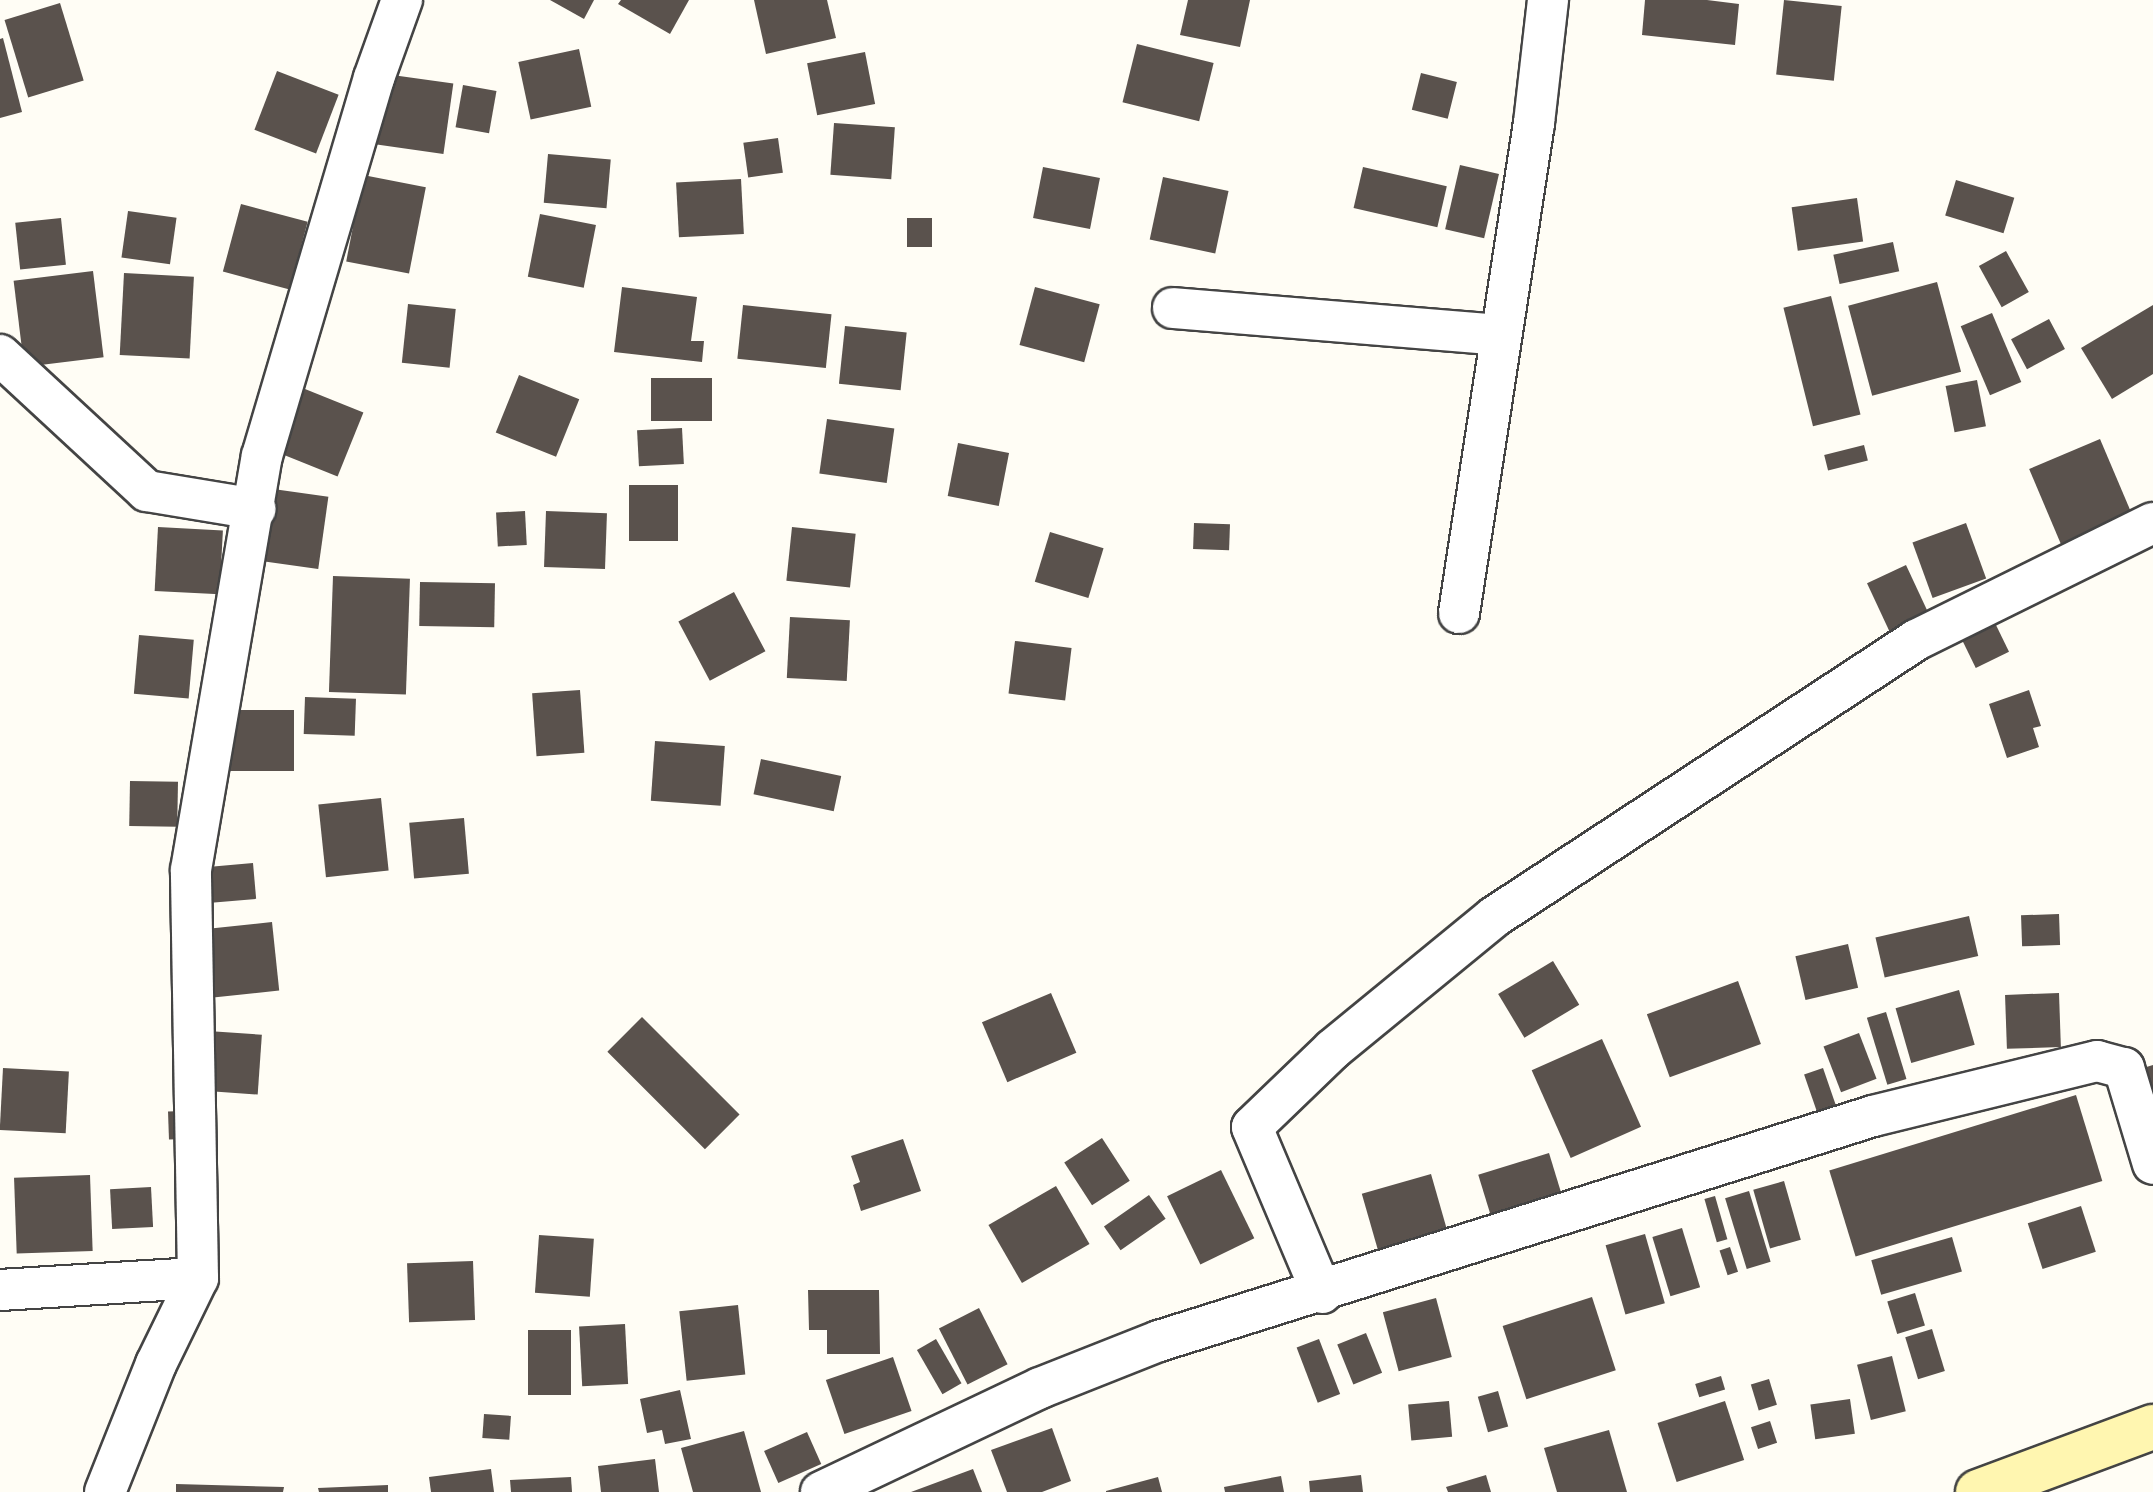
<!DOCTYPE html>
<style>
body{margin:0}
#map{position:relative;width:2153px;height:1492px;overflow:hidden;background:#fffdf5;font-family:"Zilla Slab",serif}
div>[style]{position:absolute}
.building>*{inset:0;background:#5a524d;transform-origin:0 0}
.roads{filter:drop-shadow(2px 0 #444) drop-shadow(-2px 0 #444) drop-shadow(0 2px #444) drop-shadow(0 -2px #444)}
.street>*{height:40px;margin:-20px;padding:0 20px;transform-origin:20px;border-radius:20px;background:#fff}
.secondary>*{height:44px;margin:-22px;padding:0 22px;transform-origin:22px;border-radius:22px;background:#fff6b0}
span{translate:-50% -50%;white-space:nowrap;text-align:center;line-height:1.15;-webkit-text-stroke:8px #fff;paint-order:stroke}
</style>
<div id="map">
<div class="building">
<i style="clip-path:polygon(550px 0,594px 0,584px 19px)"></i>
<i style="clip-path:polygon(621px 0,689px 0,670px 34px,618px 4px)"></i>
<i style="clip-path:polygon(754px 0,827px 0,836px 38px,766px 54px)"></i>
<i style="clip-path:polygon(1188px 0,1250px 0,1240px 47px,1180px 35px)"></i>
<i style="clip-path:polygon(1645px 0,1707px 0,1739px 4px,1735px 45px,1642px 35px)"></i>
<i style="left:1784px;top:0;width:58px;height:75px;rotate:6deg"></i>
<i style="left:60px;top:3px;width:81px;height:58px;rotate:73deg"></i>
<i style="clip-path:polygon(3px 38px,22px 112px,0 118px,0 39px)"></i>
<i style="left:1137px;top:44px;width:79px;height:60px;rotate:14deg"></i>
<i style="left:579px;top:49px;width:59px;height:62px;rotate:78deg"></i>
<i style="left:865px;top:52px;width:53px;height:59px;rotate:79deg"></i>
<i style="left:277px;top:71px;width:66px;height:63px;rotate:21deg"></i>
<i style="left:1421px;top:73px;width:37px;height:38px;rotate:14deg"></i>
<i style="left:385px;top:74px;width:69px;height:71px;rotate:8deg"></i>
<i style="left:463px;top:85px;width:34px;height:43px;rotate:10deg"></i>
<i style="left:834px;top:123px;width:61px;height:52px;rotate:4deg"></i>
<i style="left:778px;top:138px;width:35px;height:35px;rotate:82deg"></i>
<i style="left:548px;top:154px;width:63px;height:49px;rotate:5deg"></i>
<i style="left:1460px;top:165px;width:40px;height:66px;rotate:13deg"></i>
<i style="left:1043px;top:167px;width:58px;height:52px;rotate:11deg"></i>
<i style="left:1363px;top:167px;width:86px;height:42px;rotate:13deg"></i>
<i style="left:363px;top:175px;width:64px;height:88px;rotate:11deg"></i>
<i style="left:1163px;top:177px;width:67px;height:64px;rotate:12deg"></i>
<i style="left:741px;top:179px;width:55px;height:65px;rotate:87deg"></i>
<i style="left:1956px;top:180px;width:61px;height:37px;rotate:17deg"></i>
<i style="left:1857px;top:198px;width:44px;height:66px;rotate:82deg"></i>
<i style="left:241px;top:204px;width:69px;height:70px;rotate:15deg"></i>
<i style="left:128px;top:211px;width:49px;height:47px;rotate:8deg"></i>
<i style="left:540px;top:214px;width:57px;height:64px;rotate:11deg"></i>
<i style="left:61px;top:218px;width:47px;height:46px;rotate:84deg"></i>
<i style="left:907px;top:218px;width:25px;height:29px"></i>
<i style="left:1893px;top:242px;width:30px;height:61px;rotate:78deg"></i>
<i style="left:2006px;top:251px;width:47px;height:31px;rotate:61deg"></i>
<i style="left:93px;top:271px;width:87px;height:80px;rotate:83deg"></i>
<i style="left:124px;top:273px;width:70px;height:82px;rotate:3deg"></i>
<i style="left:1937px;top:282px;width:93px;height:92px;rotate:75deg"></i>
<i style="clip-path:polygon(622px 287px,697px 297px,691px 341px,704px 341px,702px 362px,614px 352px)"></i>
<i style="left:1035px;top:287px;width:67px;height:60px;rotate:15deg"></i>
<i style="left:1831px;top:296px;width:122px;height:49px;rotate:76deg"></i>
<i style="left:408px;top:304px;width:48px;height:59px;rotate:6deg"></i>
<i style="left:743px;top:305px;width:89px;height:54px;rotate:6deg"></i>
<i style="clip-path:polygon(2153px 305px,2153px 374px,2112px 399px,2081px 348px)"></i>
<i style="left:1992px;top:313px;width:75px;height:34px;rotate:67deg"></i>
<i style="left:2049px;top:319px;width:34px;height:43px;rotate:62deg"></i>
<i style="left:845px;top:326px;width:62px;height:58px;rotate:6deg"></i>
<i style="left:519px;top:375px;width:65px;height:62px;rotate:22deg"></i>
<i style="left:651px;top:378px;width:61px;height:43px"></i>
<i style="left:1977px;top:380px;width:47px;height:32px;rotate:79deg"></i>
<i style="left:305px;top:389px;width:63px;height:69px;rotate:22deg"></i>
<i style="left:827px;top:419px;width:68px;height:55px;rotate:8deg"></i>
<i style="left:682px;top:428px;width:36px;height:45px;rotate:87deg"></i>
<i style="left:2100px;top:439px;width:81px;height:77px;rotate:67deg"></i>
<i style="left:958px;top:443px;width:52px;height:54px;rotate:11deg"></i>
<i style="left:1864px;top:445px;width:16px;height:41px;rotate:76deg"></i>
<i style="left:629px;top:485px;width:49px;height:56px"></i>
<i style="left:266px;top:488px;width:63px;height:73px;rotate:8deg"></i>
<i style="left:525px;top:511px;width:34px;height:29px;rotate:87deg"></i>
<i style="left:546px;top:511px;width:61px;height:56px;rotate:2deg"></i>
<i style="left:1194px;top:523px;width:36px;height:26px;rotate:2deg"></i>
<i style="left:1966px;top:523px;width:59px;height:57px;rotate:70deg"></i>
<i style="left:158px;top:527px;width:65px;height:64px;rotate:3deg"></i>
<i style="left:792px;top:527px;width:64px;height:54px;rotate:6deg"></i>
<i style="left:1050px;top:532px;width:56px;height:52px;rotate:17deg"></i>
<i style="left:1906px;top:565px;width:59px;height:43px;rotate:65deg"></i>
<i style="left:333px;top:576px;width:77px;height:116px;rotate:2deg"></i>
<i style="left:420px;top:582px;width:75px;height:44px;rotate:1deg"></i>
<i style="left:734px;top:592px;width:67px;height:63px;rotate:62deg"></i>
<i style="left:790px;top:617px;width:60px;height:61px;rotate:3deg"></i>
<i style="left:1995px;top:623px;width:32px;height:37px;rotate:64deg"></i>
<i style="left:139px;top:635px;width:55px;height:59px;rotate:5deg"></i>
<i style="left:1015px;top:641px;width:57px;height:53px;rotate:7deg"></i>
<i style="left:580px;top:690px;width:63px;height:48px;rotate:86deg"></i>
<i style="clip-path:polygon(2029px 690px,2041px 726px,2033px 728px,2039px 747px,2007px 758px,1989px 704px)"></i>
<i style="left:305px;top:697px;width:51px;height:37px;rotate:2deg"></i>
<i style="left:228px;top:710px;width:66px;height:61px"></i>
<i style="left:655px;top:741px;width:70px;height:60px;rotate:4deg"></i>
<i style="left:761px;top:759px;width:82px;height:36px;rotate:12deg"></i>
<i style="left:130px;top:781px;width:48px;height:45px;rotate:1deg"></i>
<i style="left:381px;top:798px;width:73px;height:63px;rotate:84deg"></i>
<i style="left:464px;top:818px;width:56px;height:55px;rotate:85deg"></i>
<i style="left:253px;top:863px;width:36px;height:51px;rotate:85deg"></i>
<i style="left:2059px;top:914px;width:31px;height:38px;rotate:88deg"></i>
<i style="left:1969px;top:916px;width:41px;height:96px;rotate:77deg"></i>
<i style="left:272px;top:922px;width:69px;height:71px;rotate:84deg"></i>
<i style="left:1848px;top:944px;width:45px;height:54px;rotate:77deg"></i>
<i style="left:1553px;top:961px;width:51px;height:64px;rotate:59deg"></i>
<i style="left:1738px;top:981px;width:67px;height:97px;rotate:70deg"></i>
<i style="left:1959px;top:990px;width:57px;height:66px;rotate:74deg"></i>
<i style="left:1051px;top:993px;width:65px;height:75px;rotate:67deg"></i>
<i style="left:2059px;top:993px;width:54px;height:54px;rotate:88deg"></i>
<i style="left:1886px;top:1012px;width:70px;height:20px;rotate:73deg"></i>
<i style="left:642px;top:1017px;width:138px;height:49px;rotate:45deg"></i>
<i style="left:208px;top:1031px;width:54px;height:60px;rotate:4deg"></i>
<i style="left:1859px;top:1033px;width:49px;height:38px;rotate:69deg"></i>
<i style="left:1602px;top:1039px;width:96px;height:77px;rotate:66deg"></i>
<i style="clip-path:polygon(2153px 1065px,2153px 1103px,2143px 1068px)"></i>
<i style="left:3px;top:1068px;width:66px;height:62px;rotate:3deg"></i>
<i style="left:1823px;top:1068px;width:40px;height:20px;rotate:71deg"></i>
<i style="left:2076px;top:1095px;width:90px;height:258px;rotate:73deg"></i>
<i style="left:184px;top:1111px;width:28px;height:16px;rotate:88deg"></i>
<i style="left:1102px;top:1138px;width:51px;height:45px;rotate:57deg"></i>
<i style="clip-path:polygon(903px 1139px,921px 1191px,861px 1211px,853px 1185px,860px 1182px,851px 1156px)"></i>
<i style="left:1549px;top:1153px;width:48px;height:74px;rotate:73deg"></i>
<i style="left:1221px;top:1170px;width:76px;height:60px;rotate:64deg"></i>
<i style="left:1431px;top:1174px;width:72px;height:72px;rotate:74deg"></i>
<i style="left:90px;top:1175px;width:76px;height:76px;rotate:88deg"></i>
<i style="left:1784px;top:1181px;width:61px;height:32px;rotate:74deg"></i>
<i style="left:1056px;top:1186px;width:67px;height:78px;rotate:60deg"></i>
<i style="left:151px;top:1187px;width:40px;height:41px;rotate:87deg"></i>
<i style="left:1749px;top:1191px;width:74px;height:25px;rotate:73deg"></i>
<i style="left:1149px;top:1195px;width:29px;height:55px;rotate:55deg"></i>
<i style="left:1715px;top:1196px;width:45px;height:11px;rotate:74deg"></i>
<i style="left:2081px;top:1206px;width:48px;height:56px;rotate:72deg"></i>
<i style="left:1682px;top:1228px;width:62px;height:31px;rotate:73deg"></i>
<i style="left:1645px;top:1234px;width:72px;height:41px;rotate:74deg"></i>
<i style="left:539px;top:1235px;width:55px;height:58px;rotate:4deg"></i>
<i style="left:1952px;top:1237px;width:36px;height:84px;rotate:74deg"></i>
<i style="left:1730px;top:1247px;width:26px;height:11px;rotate:72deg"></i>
<i style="left:473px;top:1261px;width:59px;height:66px;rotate:88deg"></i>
<i style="clip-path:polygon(808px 1290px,879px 1290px,880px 1354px,827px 1354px,827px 1330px,809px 1330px)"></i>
<i style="left:1915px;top:1293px;width:34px;height:29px;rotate:73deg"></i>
<i style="left:1592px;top:1297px;width:77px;height:94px;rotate:72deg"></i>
<i style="left:1436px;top:1298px;width:61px;height:55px;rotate:75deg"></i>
<i style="left:738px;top:1305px;width:70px;height:59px;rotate:84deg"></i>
<i style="left:979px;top:1308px;width:63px;height:45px;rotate:63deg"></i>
<i style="left:625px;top:1324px;width:60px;height:46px;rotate:87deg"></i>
<i style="left:1932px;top:1329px;width:44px;height:28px;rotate:73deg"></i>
<i style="left:528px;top:1330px;width:43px;height:65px"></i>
<i style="left:1366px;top:1333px;width:43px;height:31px;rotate:68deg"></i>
<i style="left:936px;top:1339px;width:51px;height:22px;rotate:60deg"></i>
<i style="left:1319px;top:1339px;width:59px;height:24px;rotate:69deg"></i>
<i style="left:1892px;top:1356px;width:57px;height:36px;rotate:76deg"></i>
<i style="left:893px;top:1357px;width:57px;height:71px;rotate:71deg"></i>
<i style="left:1721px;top:1376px;width:14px;height:27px;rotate:73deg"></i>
<i style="left:1769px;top:1379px;width:27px;height:19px;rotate:73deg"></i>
<i style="clip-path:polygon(680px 1390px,691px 1439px,665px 1444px,662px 1430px,647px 1433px,640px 1399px)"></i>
<i style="left:1498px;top:1391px;width:37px;height:21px;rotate:74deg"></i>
<i style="left:1850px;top:1399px;width:35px;height:40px;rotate:82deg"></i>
<i style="left:1449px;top:1401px;width:36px;height:41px;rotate:85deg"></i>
<i style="left:1725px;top:1401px;width:62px;height:71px;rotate:72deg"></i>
<i style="left:484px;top:1414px;width:27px;height:24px;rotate:4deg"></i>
<i style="left:1770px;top:1421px;width:23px;height:20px;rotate:72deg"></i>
<i style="clip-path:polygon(1052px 1428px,1071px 1481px,1042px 1492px,1007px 1492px,991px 1450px)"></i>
<i style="clip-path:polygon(1609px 1430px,1627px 1492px,1557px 1492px,1544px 1448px)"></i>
<i style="clip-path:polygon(744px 1431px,761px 1492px,693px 1492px,681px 1448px)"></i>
<i style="left:807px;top:1432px;width:35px;height:47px;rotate:66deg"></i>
<i style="clip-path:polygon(655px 1459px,659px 1492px,601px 1492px,598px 1466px)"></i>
<i style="clip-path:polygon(491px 1469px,494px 1492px,431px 1492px,429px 1477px)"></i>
<i style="clip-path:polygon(973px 1469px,982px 1492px,911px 1492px)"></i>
<i style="clip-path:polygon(1361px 1475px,1363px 1492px,1310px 1492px,1309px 1481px)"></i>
<i style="clip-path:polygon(1486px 1475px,1491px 1492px,1448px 1492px,1446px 1487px)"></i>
<i style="clip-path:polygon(1281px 1476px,1284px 1492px,1225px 1492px,1224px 1487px)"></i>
<i style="clip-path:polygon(571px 1477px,572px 1492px,511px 1492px,510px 1480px)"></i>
<i style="clip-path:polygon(1158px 1477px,1162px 1492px,1106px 1492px,1106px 1491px)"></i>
<i style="clip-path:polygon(176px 1484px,284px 1487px,283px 1492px,176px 1492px)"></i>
<i style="clip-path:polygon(388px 1485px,388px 1492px,319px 1492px,318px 1488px)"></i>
</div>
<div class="roads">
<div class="street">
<i style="left:1173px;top:308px;width:329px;rotate:4.7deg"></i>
<i style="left:0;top:355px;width:200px;rotate:42.8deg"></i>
<i style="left:147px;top:491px;width:110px;rotate:9.4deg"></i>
<i style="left:1459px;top:613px;width:496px;rotate:-81.3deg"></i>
<i style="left:1534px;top:123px;width:124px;rotate:-83.5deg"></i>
<i style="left:0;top:1290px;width:198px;rotate:-3.5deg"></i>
<i style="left:1322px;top:1293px;width:180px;rotate:-112.9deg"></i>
<i style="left:1252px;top:1127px;width:112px;rotate:-43.9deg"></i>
<i style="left:1333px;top:1049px;width:208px;rotate:-39.3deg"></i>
<i style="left:1494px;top:917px;width:505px;rotate:-33.28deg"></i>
<i style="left:1916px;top:640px;width:264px;rotate:-26.3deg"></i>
<i style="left:105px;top:1492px;width:138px;rotate:-68.3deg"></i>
<i style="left:156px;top:1364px;width:96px;rotate:-64deg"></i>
<i style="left:198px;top:1278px;width:408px;rotate:-91deg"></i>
<i style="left:191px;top:870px;width:420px;rotate:-80.3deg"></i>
<i style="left:262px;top:456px;width:394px;rotate:-73.5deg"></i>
<i style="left:374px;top:78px;width:83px;rotate:-70.3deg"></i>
<i style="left:821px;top:1492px;width:242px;rotate:-25.4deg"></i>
<i style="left:1040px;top:1388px;width:128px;rotate:-21.6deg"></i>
<i style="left:1159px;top:1341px;width:749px;rotate:-17.49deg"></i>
<i style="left:1873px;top:1116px;width:231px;rotate:-13.8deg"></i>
<i style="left:2097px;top:1061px;width:28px;rotate:15deg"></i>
<i style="left:2124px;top:1068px;width:100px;rotate:73.2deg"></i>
</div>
<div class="secondary">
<i style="left:1978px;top:1492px;width:187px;rotate:-20.4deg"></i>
</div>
</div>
</div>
